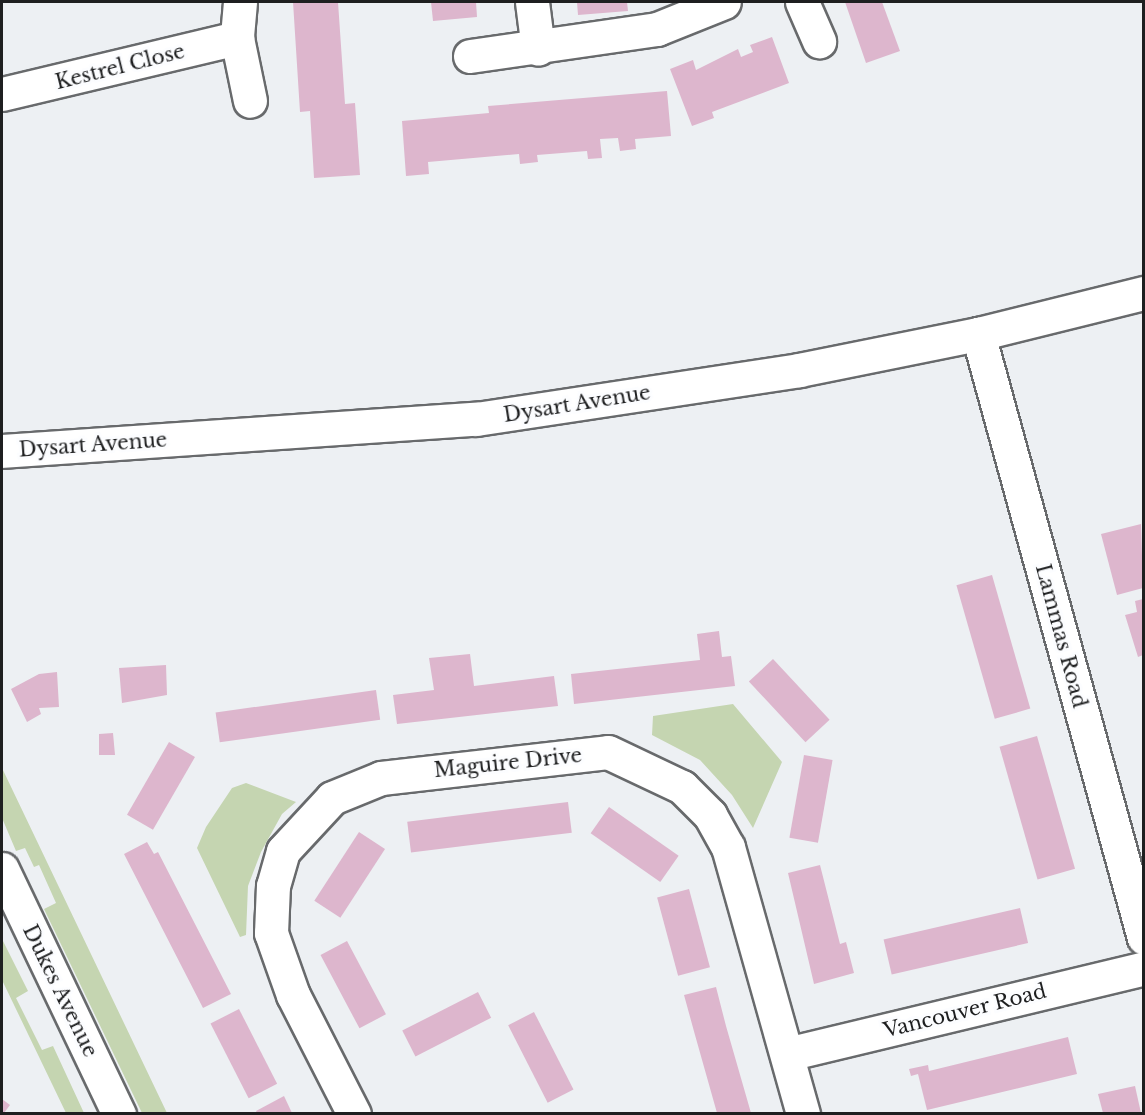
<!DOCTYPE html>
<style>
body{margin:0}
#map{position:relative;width:1145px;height:1115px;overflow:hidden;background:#edf0f3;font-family:"Libre Baskerville",serif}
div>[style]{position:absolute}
.green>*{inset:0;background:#c5d5b1}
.building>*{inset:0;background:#ddb6cd;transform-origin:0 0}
.roads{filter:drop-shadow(2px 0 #686a6c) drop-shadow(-2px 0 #686a6c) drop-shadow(0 2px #686a6c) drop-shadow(0 -2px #686a6c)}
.minor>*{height:33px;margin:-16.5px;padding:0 16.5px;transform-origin:16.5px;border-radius:16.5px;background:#fff}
span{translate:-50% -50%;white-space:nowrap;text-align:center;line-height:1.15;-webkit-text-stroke:6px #fcfdff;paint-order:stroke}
.street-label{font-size:20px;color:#1e1f20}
.frame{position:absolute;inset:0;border:3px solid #1e1f20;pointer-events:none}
</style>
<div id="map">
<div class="green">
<i style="clip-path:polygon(733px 704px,782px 762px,753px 828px,732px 795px,700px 760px,652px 735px,653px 716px)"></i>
<i style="clip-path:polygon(2px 768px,167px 1113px,142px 1113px,44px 909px,56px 903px,39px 865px,34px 867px,25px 848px,16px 851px,2px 818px)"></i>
<i style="clip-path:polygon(246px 783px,296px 802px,282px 814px,261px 852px,248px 886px,246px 935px,240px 937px,197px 848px,206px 827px,232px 788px)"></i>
<i style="clip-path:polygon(2px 939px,28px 991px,16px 998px,42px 1050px,53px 1046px,84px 1113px,66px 1113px,2px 980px)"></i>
</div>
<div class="building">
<i style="clip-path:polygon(293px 2px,338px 2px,345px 104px,355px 103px,360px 175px,314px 178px,310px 111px,300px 112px)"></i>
<i style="clip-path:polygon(431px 2px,476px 2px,477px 17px,433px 21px)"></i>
<i style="clip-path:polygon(577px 2px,627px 2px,628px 11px,578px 15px)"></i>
<i style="clip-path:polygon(845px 2px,882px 2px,900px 51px,866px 63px)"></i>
<i style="clip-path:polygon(772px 37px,789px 83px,712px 112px,714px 118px,692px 126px,670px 69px,693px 60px,696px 70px,738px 49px,741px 57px,753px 52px,750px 45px)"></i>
<i style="clip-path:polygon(667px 91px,671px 136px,635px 139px,636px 149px,620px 151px,618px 138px,600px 139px,602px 158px,588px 159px,587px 151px,537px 155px,538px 162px,520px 164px,519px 154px,428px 162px,429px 174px,406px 176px,402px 121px,489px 113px,488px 106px)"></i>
<i style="clip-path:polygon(1141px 524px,1143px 588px,1117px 595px,1101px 534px)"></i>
<i style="left:992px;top:575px;width:139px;height:37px;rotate:74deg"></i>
<i style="clip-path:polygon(1143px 599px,1143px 655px,1138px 657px,1125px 615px,1137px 612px,1135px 601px)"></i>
<i style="clip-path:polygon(719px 631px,722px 657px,731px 656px,735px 686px,574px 704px,571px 674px,700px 660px,697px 634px)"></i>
<i style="clip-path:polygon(470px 654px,474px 686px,554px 676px,558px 706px,397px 724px,393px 695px,434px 690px,429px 658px)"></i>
<i style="left:773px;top:659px;width:83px;height:33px;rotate:47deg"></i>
<i style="clip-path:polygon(166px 665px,167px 695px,122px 703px,119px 668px)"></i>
<i style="clip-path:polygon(57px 672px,59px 707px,39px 708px,41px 714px,27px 722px,11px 689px,39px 674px)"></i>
<i style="left:376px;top:690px;width:30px;height:162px;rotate:82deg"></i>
<i style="clip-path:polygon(113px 733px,115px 755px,99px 755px,99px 734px)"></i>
<i style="left:1037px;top:736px;width:138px;height:39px;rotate:74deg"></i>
<i style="left:169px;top:742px;width:30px;height:84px;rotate:30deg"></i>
<i style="left:804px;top:755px;width:29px;height:84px;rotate:10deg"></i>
<i style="left:568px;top:802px;width:31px;height:162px;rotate:83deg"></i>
<i style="left:609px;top:807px;width:85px;height:32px;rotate:35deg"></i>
<i style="left:359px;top:832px;width:31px;height:82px;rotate:33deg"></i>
<i style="clip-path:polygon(147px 842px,154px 854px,158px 852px,231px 994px,203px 1008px,124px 854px)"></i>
<i style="clip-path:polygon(820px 865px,840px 944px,846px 942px,854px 973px,814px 984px,788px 873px)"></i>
<i style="left:689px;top:889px;width:81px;height:33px;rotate:75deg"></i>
<i style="left:1020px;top:908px;width:36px;height:140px;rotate:77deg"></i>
<i style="left:347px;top:941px;width:83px;height:30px;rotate:62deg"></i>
<i style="clip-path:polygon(716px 987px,726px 1026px,751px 1113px,717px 1113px,695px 1035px,684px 995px)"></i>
<i style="left:478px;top:992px;width:29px;height:85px;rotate:63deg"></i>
<i style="left:239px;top:1009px;width:84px;height:32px;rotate:63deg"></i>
<i style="left:534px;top:1012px;width:87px;height:29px;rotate:63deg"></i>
<i style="clip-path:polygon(1068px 1037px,1077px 1074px,927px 1110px,918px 1074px,911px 1076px,909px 1069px,928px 1065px,929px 1071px)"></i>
<i style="clip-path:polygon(1135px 1086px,1141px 1113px,1103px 1113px,1098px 1094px)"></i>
<i style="clip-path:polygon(284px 1096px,292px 1113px,257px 1113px,256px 1111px)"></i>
<i style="clip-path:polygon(2px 1099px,10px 1105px,4px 1113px,2px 1113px)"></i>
</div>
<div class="roads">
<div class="minor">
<i style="left:240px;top:2px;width:36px;rotate:95deg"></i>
<i style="left:237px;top:38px;width:64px;rotate:78.3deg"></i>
<i style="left:532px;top:2px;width:47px;rotate:82.7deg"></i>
<i style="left:802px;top:2px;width:43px;rotate:66.4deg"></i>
<i style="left:470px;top:56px;width:189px;rotate:-8.2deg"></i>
<i style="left:657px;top:29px;width:72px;rotate:-21.9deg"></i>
<i style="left:2px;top:94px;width:242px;rotate:-13.4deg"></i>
<i style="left:978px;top:334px;width:626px;rotate:74.63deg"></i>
<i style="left:2px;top:451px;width:475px;rotate:-3.9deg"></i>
<i style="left:476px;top:419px;width:327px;rotate:-8.6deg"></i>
<i style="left:799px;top:370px;width:183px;rotate:-11.4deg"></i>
<i style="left:978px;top:334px;width:171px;rotate:-13.9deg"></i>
<i style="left:2px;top:869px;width:272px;rotate:64.5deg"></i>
<i style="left:787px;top:1054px;width:367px;rotate:-13.5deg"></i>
<i style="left:354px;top:1114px;width:134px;rotate:-117.1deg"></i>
<i style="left:293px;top:995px;width:66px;rotate:-109.5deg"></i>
<i style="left:271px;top:933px;width:47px;rotate:-87.6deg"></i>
<i style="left:273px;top:886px;width:36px;rotate:-74deg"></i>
<i style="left:283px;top:851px;width:72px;rotate:-47.2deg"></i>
<i style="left:332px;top:798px;width:53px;rotate:-22.2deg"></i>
<i style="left:381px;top:778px;width:228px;rotate:-6.5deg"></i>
<i style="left:608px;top:752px;width:82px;rotate:25.3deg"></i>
<i style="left:682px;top:787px;width:40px;rotate:45deg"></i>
<i style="left:710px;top:815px;width:37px;rotate:61deg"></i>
<i style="left:728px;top:847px;width:277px;rotate:74.3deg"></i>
</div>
</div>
<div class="street-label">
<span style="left:120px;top:67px;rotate:-14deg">Kestrel Close</span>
<span style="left:577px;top:404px;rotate:-9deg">Dysart Avenue</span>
<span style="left:93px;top:445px;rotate:-4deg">Dysart Avenue</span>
<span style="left:1061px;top:636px;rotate:75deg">Lammas Road</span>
<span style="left:508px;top:763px;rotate:-6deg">Maguire Drive</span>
<span style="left:60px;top:991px;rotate:64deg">Dukes Avenue</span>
<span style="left:965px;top:1011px;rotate:-14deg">Vancouver Road</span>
</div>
<div class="frame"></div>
</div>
